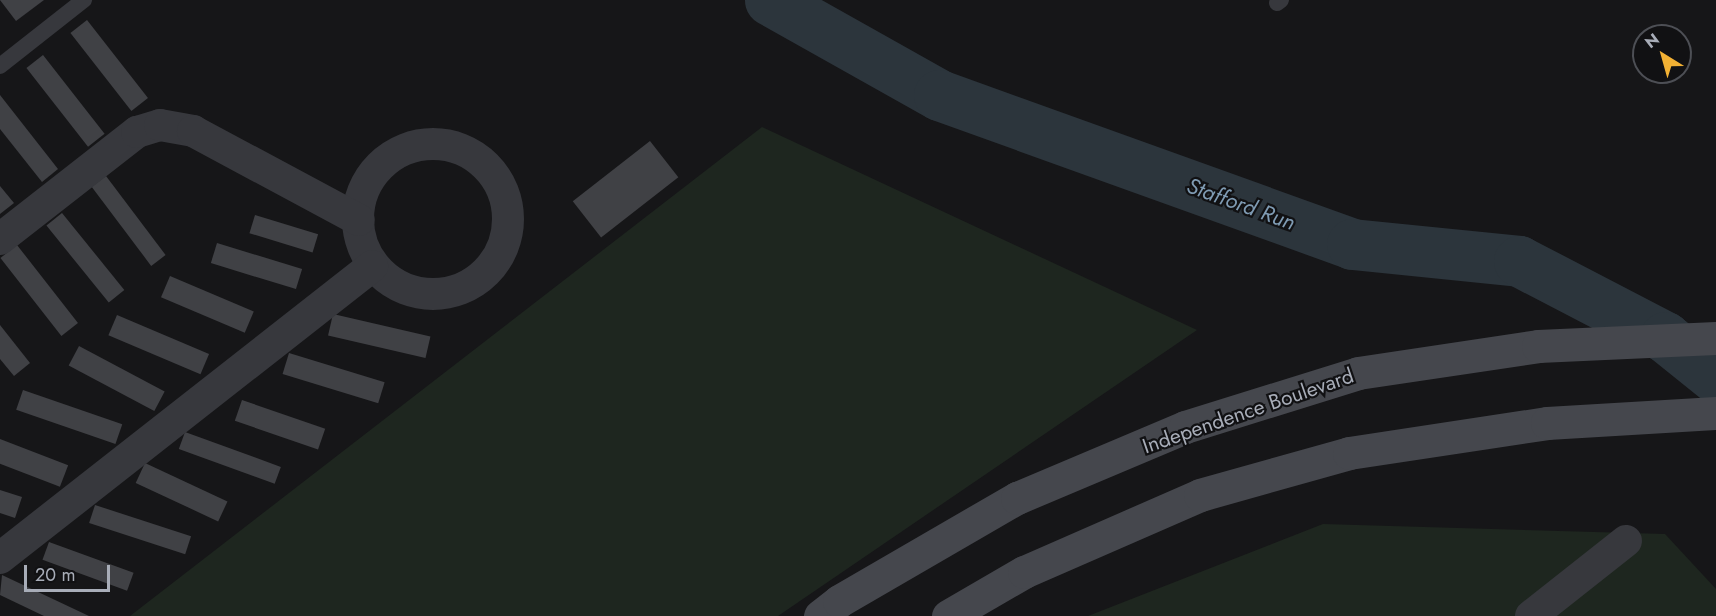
<!DOCTYPE html>
<style>
body{margin:0}
#map{position:relative;width:1716px;height:616px;overflow:hidden;background:#161618;font-family:Jost,sans-serif}
div>[style]{position:absolute}
.green>*{inset:0;background:#1e261f}
.river>*{height:51px;margin:-25.5px;padding:0 25.5px;transform-origin:25.5px;border-radius:25.5px;background:#2c353c}
.building>*{inset:0;background:#404145;transform-origin:0 0}
.service>*{height:16px;margin:-8px;padding:0 8px;transform-origin:8px;border-radius:8px;background:#37383d}
.minor>*{height:32px;margin:-16px;padding:0 16px;transform-origin:16px;border-radius:16px;background:#37383d}
.minor>.ring{margin:-16px;padding:0;box-sizing:content-box;background:none;border:32px solid #37383d;border-radius:50%}
.secondary>*{height:33px;margin:-16.5px;padding:0 16.5px;transform-origin:16.5px;border-radius:16.5px;background:#45474d}
span{translate:-50% -50%;white-space:nowrap;text-align:center;line-height:1.15;-webkit-text-stroke:4.5px #111113;paint-order:stroke}
.street-label{font-size:21px;color:#a8adb8}
.water-label{font-size:22px;color:#7f9bb3;font-style:italic}
.north{position:absolute;left:1632px;top:24px;width:60px;height:60px;box-sizing:border-box;background:#111113;border:2px solid #4d4f55;border-radius:50%;rotate:323deg;font-size:16px;font-weight:700;line-height:24px;text-align:center;color:#a8adb8}
.north::after{content:'';display:block;margin:auto;width:21px;height:27px;background:#f2b134;clip-path:polygon(50% 0,100% 100%,50% 72%,0 100%)}
.scale{position:absolute;left:24px;top:565px;width:86px;height:27px;box-sizing:border-box;border:3px solid #a8adb8;border-top:0;padding-left:8px;font-size:18px;line-height:21px;white-space:nowrap;color:#a8adb8;-webkit-text-stroke:4px #111113;paint-order:stroke}
</style>
<div id="map">
<div class="green">
<i style="clip-path:polygon(762px 127px,1197px 330px,778px 616px,130px 616px)"></i>
<i style="clip-path:polygon(1323px 524px,1665px 534px,1716px 589px,1716px 616px,1088px 616px)"></i>
</div>
<div class="river">
<i style="left:770px;top:0;width:194px;rotate:29.3deg"></i>
<i style="left:939px;top:95px;width:439px;rotate:19.8deg"></i>
<i style="left:1352px;top:244px;width:168px;rotate:5.8deg"></i>
<i style="left:1519px;top:261px;width:165px;rotate:27.5deg"></i>
<i style="left:1665px;top:337px;width:65px;rotate:38.8deg"></i>
</div>
<div class="building">
<i style="clip-path:polygon(0 0,44px 0,16px 21px)"></i>
<i style="left:87px;top:20px;width:99px;height:21px;rotate:52deg"></i>
<i style="left:43px;top:55px;width:100px;height:21px;rotate:52deg"></i>
<i style="clip-path:polygon(0 95px,58px 169px,42px 182px,0 129px)"></i>
<i style="left:650px;top:141px;width:46px;height:98px;rotate:52deg"></i>
<i style="left:106px;top:176px;width:99px;height:18px;rotate:53deg"></i>
<i style="clip-path:polygon(0 186px,14px 203px,0 214px)"></i>
<i style="left:62px;top:213px;width:99px;height:20px;rotate:51deg"></i>
<i style="left:255px;top:215px;width:66px;height:19px;rotate:17deg"></i>
<i style="left:217px;top:243px;width:89px;height:21px;rotate:17deg"></i>
<i style="left:17px;top:245px;width:99px;height:21px;rotate:52deg"></i>
<i style="left:170px;top:276px;width:91px;height:23px;rotate:23deg"></i>
<i style="left:333px;top:314px;width:100px;height:22px;rotate:13deg"></i>
<i style="left:117px;top:315px;width:100px;height:22px;rotate:23deg"></i>
<i style="clip-path:polygon(0 325px,30px 363px,14px 376px,0 359px)"></i>
<i style="left:79px;top:346px;width:97px;height:22px;rotate:28deg"></i>
<i style="left:289px;top:353px;width:100px;height:22px;rotate:17deg"></i>
<i style="left:23px;top:390px;width:105px;height:21px;rotate:19deg"></i>
<i style="left:242px;top:400px;width:88px;height:22px;rotate:19deg"></i>
<i style="left:185px;top:432px;width:102px;height:18px;rotate:20deg"></i>
<i style="left:0;top:439px;width:73px;height:23px;rotate:21deg"></i>
<i style="left:145px;top:463px;width:91px;height:22px;rotate:25deg"></i>
<i style="clip-path:polygon(0 490px,22px 497px,15px 518px,0 513px)"></i>
<i style="left:95px;top:505px;width:101px;height:19px;rotate:18deg"></i>
<i style="left:49px;top:542px;width:90px;height:19px;rotate:20deg"></i>
<i style="clip-path:polygon(2px 575px,89px 616px,44px 616px,0 595px)"></i>
</div>
<div class="service">
<i style="left:1277px;top:3px;width:5px;rotate:-37deg"></i>
<i style="left:0;top:66px;width:107px;rotate:-38.2deg"></i>
</div>
<div class="minor">
<i class="ring" style="left:358px;top:144px;width:118px;height:118px"></i>
<i style="left:0;top:239px;width:174px;rotate:-38deg"></i>
<i style="left:137px;top:132px;width:24px;rotate:-17deg"></i>
<i style="left:160px;top:125px;width:34px;rotate:10deg"></i>
<i style="left:193px;top:131px;width:188px;rotate:28.2deg"></i>
<i style="left:0;top:558px;width:473px;rotate:-38.1deg"></i>
<i style="left:1531px;top:616px;width:121px;rotate:-38.3deg"></i>
</div>
<div class="secondary">
<i style="left:820px;top:616px;width:24px;rotate:-38deg"></i>
<i style="left:839px;top:601px;width:206px;rotate:-30.1deg"></i>
<i style="left:1017px;top:498px;width:182px;rotate:-22.9deg"></i>
<i style="left:1185px;top:427px;width:181px;rotate:-17.3deg"></i>
<i style="left:1358px;top:373px;width:182px;rotate:-8.5deg"></i>
<i style="left:1538px;top:346px;width:178px;rotate:-2.6deg"></i>
<i style="left:948px;top:616px;width:88px;rotate:-30.1deg"></i>
<i style="left:1024px;top:572px;width:192px;rotate:-23.6deg"></i>
<i style="left:1200px;top:495px;width:155px;rotate:-15.7deg"></i>
<i style="left:1349px;top:453px;width:200px;rotate:-8.6deg"></i>
<i style="left:1547px;top:423px;width:169px;rotate:-3.4deg"></i>
</div>
<div class="street-label">
<span style="left:1248px;top:411px;rotate:-19deg">Independence Boulevard</span>
</div>
<div class="water-label">
<span style="left:1241px;top:204px;rotate:20deg">Stafford Run</span>
</div>
<div class="north">N</div>
<div class="scale">20 m</div>
</div>
